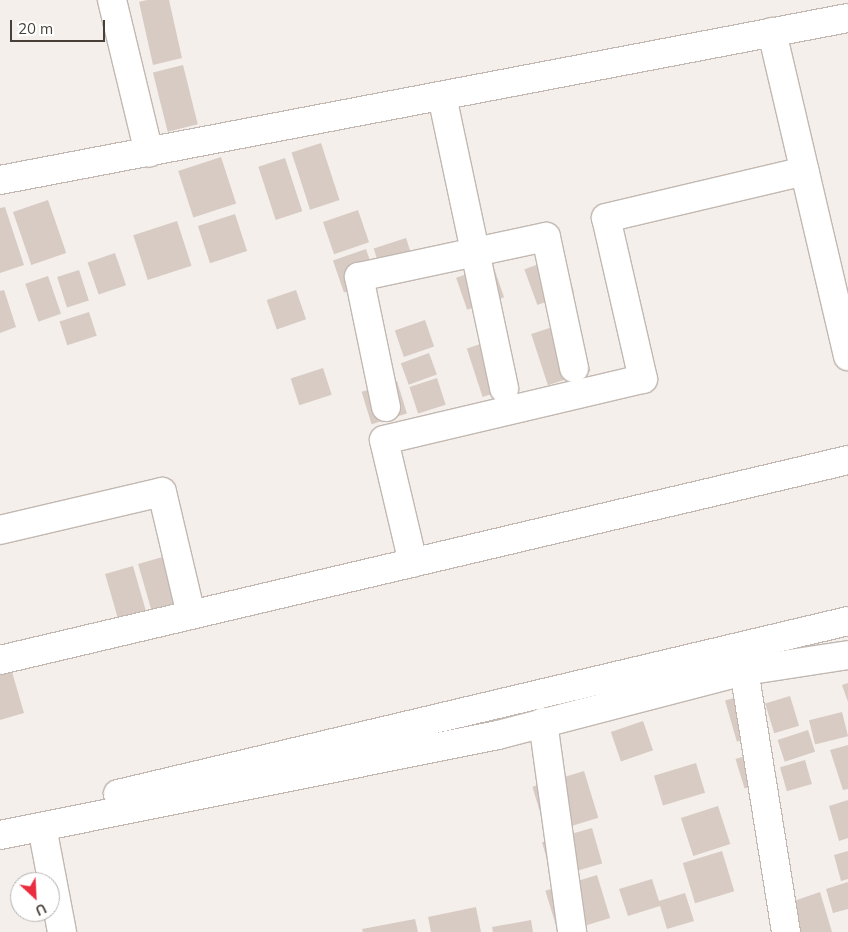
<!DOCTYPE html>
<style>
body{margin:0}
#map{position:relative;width:848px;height:932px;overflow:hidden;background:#f4efeb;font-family:Mulish,sans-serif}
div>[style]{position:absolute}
.building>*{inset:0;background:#d8cbc4;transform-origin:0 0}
.roads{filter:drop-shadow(1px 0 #c2b8b1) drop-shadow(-1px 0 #c2b8b1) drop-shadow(0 1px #c2b8b1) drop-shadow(0 -1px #c2b8b1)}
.minor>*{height:28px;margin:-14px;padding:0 14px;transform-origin:14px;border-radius:14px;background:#fff}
span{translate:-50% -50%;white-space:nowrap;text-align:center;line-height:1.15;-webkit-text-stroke:4px #fff;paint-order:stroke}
.north{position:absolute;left:10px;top:872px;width:50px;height:50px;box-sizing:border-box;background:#fff;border:1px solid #b6b2b0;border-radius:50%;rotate:155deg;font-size:14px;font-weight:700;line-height:20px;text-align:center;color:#483f39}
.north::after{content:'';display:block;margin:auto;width:18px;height:22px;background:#ea2c3e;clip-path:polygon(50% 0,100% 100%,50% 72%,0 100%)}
.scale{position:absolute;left:10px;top:20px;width:95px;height:22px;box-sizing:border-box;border:2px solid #483f39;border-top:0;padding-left:6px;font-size:15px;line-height:18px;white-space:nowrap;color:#483f39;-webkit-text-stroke:4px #fff;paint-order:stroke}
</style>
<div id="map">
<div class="building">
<i style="clip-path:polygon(147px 0,169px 0,182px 58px,153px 65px,139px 2px)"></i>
<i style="left:183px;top:65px;width:61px;height:31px;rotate:76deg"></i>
<i style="left:321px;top:143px;width:60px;height:31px;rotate:72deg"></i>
<i style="left:221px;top:157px;width:49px;height:45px;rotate:72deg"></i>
<i style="left:285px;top:158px;width:56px;height:28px;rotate:72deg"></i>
<i style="left:48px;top:200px;width:56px;height:37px;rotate:71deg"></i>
<i style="clip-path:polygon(5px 207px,24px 265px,0 273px,0 208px)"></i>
<i style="left:358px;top:210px;width:34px;height:37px;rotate:71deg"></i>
<i style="left:235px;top:214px;width:39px;height:39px;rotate:72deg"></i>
<i style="left:177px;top:221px;width:47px;height:46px;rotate:72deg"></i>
<i style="left:406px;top:238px;width:29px;height:34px;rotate:72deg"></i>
<i style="left:366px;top:249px;width:34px;height:35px;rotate:71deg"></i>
<i style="left:115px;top:253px;width:34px;height:29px;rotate:71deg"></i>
<i style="left:561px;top:256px;width:38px;height:39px;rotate:70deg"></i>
<i style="left:493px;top:265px;width:34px;height:39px;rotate:71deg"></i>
<i style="left:79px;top:270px;width:32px;height:23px;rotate:72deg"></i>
<i style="left:48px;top:276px;width:40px;height:24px;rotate:71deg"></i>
<i style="clip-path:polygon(4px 290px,16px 327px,0 333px,0 291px)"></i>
<i style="left:296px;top:290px;width:31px;height:31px;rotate:71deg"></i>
<i style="left:89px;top:312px;width:25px;height:31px;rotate:72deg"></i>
<i style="left:425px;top:320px;width:28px;height:32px;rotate:71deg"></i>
<i style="left:574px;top:320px;width:54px;height:45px;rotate:72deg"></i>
<i style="left:502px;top:337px;width:51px;height:37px;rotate:72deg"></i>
<i style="left:429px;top:353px;width:23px;height:30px;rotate:70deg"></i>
<i style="left:323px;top:368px;width:28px;height:34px;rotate:72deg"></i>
<i style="left:437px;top:378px;width:28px;height:29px;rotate:72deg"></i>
<i style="left:397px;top:381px;width:34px;height:37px;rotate:73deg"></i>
<i style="left:166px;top:556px;width:51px;height:29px;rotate:74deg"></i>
<i style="left:133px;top:566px;width:50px;height:29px;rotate:74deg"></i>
<i style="clip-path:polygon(10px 665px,24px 713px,0 720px,0 667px)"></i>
<i style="clip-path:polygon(848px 683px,848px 702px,842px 685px)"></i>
<i style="left:751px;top:693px;width:43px;height:27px;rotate:74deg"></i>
<i style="left:790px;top:696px;width:31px;height:26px;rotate:73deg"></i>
<i style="left:842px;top:712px;width:25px;height:34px;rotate:76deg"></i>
<i style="left:643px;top:721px;width:31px;height:34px;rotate:71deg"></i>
<i style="left:808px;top:730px;width:23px;height:32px;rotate:72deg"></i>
<i style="clip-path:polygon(848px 745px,848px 789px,843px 790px,830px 750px)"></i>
<i style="left:768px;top:749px;width:31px;height:34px;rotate:73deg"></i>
<i style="left:805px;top:760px;width:25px;height:26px;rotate:74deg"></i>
<i style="left:696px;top:763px;width:31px;height:44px;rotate:73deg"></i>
<i style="left:584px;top:771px;width:49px;height:54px;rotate:73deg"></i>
<i style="clip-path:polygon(848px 800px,848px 838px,839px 841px,829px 806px)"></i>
<i style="left:718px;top:806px;width:40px;height:39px;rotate:72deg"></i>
<i style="left:592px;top:828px;width:37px;height:52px;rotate:74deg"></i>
<i style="left:722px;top:851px;width:42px;height:41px;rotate:73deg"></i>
<i style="clip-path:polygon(848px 851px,848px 879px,841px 881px,834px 855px)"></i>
<i style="left:597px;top:875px;width:45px;height:54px;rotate:73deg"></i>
<i style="clip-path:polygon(652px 879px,659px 901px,685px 893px,694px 921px,667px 929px,660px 906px,628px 916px,619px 889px)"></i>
<i style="clip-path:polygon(848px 882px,848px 909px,833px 913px,826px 889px)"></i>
<i style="clip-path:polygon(820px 892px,832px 932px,797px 932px,788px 903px)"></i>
<i style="clip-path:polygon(476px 907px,481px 932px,431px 932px,428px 917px)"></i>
<i style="clip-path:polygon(415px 919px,418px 932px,363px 932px,362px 929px)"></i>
<i style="clip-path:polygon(531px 920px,533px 932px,493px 932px,492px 927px)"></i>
</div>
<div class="roads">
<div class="minor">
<i style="left:112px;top:0;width:157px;rotate:76.4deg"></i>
<i style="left:772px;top:32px;width:333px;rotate:76.8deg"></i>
<i style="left:442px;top:96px;width:299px;rotate:78deg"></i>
<i style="left:0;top:180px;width:863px;rotate:-10.82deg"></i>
<i style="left:386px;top:407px;width:133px;rotate:-101.7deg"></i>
<i style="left:359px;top:277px;width:191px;rotate:-12.1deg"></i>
<i style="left:546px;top:237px;width:134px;rotate:77.9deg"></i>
<i style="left:0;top:530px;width:166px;rotate:-13.2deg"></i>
<i style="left:162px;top:492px;width:126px;rotate:76.7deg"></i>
<i style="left:413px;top:563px;width:126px;rotate:-103.3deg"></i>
<i style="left:384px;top:440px;width:266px;rotate:-13.3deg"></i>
<i style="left:643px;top:379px;width:165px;rotate:-102.9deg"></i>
<i style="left:606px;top:218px;width:204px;rotate:-13.3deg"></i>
<i style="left:0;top:660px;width:871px;rotate:-13.27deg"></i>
<i style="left:543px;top:722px;width:212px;rotate:82.1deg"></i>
<i style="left:118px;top:794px;width:750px;rotate:-13.33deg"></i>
<i style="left:42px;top:827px;width:107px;rotate:79.2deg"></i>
<i style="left:0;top:835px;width:508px;rotate:-11.35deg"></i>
<i style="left:498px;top:735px;width:254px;rotate:-14.6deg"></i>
<i style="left:786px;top:932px;width:264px;rotate:-99.1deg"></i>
<i style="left:744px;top:671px;width:105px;rotate:-8.7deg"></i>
</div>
</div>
<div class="north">U</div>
<div class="scale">20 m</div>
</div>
